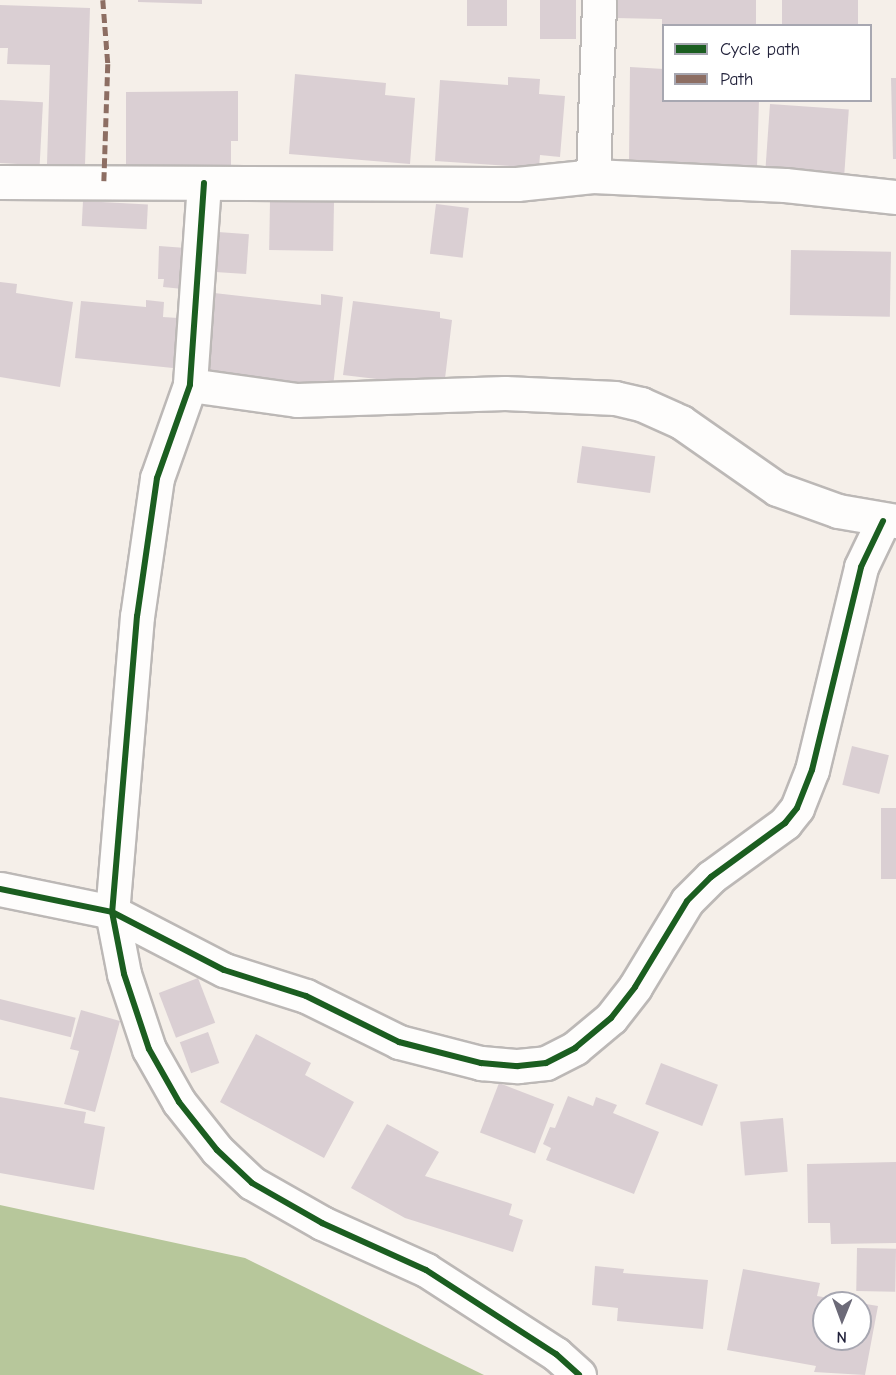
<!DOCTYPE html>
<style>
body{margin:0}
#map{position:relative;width:896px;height:1375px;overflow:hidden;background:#f5efe9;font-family:"Comic Neue",sans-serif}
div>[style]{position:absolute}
.forest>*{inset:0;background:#b7c79b}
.building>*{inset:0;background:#dacfd3;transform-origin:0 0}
.roads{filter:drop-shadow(2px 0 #bcb8b6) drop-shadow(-2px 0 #bcb8b6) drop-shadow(0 2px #bcb8b6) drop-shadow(0 -2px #bcb8b6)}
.minor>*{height:33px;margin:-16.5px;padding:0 16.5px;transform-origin:16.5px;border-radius:16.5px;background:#fefdfc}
.quiet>*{height:4.5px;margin-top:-2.25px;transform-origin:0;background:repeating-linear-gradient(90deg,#8d6e63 0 9px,transparent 0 13.5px)}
.cycleway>*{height:6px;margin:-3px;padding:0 3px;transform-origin:3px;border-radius:3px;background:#1b5e20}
span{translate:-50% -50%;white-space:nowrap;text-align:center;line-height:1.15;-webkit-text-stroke:4.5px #fff;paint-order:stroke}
.legend{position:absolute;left:662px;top:24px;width:210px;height:78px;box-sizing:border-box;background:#fff;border:2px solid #a7a7b1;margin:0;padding:8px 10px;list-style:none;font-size:18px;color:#22223b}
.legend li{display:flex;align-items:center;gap:12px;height:30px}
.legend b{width:30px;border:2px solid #a7a7b1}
.north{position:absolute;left:812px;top:1291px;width:60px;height:60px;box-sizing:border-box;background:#fff;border:2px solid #a7a7b1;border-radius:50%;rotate:181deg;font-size:16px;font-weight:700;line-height:24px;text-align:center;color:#22223b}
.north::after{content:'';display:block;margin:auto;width:21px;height:27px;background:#6c6a78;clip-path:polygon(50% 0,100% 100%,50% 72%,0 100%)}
</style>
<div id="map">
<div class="forest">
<i style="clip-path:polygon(0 1205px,245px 1258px,484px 1375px,0 1375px)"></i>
</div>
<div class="building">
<i style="clip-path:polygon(138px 0,202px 0,202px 4px,138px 2px)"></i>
<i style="left:467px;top:0;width:40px;height:26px"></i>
<i style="left:540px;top:0;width:36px;height:39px"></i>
<i style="clip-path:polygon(615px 0,756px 0,756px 26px,662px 24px,662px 19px,615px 18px)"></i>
<i style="left:782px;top:0;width:76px;height:26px"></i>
<i style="clip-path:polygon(0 5px,90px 8px,85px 165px,47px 164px,50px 65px,7px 64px,8px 48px,0 48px)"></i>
<i style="clip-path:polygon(630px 67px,664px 69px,664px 100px,759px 100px,757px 167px,629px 162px)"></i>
<i style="clip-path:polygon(295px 74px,386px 83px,385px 95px,415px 98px,410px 164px,289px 154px)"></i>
<i style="clip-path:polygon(508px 77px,540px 79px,539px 94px,565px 96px,560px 157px,540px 155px,539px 168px,435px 161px,440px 80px,508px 85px)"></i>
<i style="clip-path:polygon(891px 78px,896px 78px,896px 159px,893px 159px)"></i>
<i style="clip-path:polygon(238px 91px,238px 141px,231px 141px,231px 167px,126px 167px,126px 92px)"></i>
<i style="left:0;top:100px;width:43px;height:63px;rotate:3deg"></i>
<i style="left:770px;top:104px;width:79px;height:64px;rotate:4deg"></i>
<i style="left:83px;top:201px;width:65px;height:25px;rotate:3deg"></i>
<i style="left:270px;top:201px;width:64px;height:49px;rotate:1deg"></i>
<i style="left:436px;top:204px;width:33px;height:50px;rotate:7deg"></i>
<i style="left:218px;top:232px;width:31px;height:40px;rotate:4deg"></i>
<i style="clip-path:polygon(159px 246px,186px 248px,183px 289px,163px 287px,164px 279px,158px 279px)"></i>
<i style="left:791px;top:250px;width:100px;height:65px;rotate:1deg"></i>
<i style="clip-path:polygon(0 282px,17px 284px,16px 293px,73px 302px,60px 387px,0 377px)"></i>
<i style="clip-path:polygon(214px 293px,321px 305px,321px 294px,343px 297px,333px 387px,205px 373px)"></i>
<i style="clip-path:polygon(146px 300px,164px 302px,163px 317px,178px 318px,173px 368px,75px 358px,81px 301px,146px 307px)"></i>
<i style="clip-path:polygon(353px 301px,440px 312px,440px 318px,452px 320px,444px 387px,343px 375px)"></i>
<i style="left:582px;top:446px;width:74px;height:37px;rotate:8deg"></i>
<i style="left:852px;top:746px;width:38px;height:40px;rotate:14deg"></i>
<i style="left:881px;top:808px;width:15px;height:71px"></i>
<i style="left:198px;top:978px;width:48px;height:42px;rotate:69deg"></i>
<i style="left:0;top:999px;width:78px;height:20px;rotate:14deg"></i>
<i style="clip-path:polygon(81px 1010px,120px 1021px,95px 1112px,64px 1104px,79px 1051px,70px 1049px)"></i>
<i style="left:208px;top:1032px;width:33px;height:30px;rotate:70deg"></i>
<i style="clip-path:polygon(256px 1034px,311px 1063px,305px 1075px,354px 1102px,324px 1158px,220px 1102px)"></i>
<i style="left:661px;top:1063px;width:61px;height:44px;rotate:21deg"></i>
<i style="left:499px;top:1083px;width:59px;height:53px;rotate:21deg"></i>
<i style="clip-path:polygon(568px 1096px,593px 1106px,596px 1097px,617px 1105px,613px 1113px,659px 1132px,634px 1194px,546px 1160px,551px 1148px,543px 1144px,550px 1127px,555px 1128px)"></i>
<i style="clip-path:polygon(0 1097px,86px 1112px,84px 1123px,105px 1127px,94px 1190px,0 1173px)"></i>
<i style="left:783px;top:1118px;width:54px;height:43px;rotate:85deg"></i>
<i style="clip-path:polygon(387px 1124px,439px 1152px,425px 1176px,512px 1204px,509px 1215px,523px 1220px,513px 1252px,405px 1218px,351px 1188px)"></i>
<i style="clip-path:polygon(896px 1162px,896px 1243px,831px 1244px,830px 1223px,808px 1223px,807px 1164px)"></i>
<i style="left:857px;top:1248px;width:39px;height:43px;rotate:1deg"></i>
<i style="clip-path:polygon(595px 1266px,624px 1269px,623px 1273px,708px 1280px,703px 1329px,617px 1321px,618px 1308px,592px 1305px)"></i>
<i style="clip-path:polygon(743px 1269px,820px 1283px,817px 1296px,852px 1302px,824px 1303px,824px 1339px,860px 1339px,860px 1303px,878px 1306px,865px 1375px,814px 1372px,816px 1366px,727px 1350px)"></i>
</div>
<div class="roads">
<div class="minor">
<i style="left:593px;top:176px;width:176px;rotate:-88deg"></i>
<i style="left:0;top:182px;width:517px;rotate:0.22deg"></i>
<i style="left:517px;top:184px;width:76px;rotate:-6deg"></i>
<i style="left:593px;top:176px;width:192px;rotate:2.7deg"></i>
<i style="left:785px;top:185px;width:112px;rotate:6.2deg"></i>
<i style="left:204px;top:183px;width:202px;rotate:94deg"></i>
<i style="left:190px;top:385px;width:99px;rotate:109.5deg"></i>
<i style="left:157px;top:478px;width:139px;rotate:98.2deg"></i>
<i style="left:137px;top:616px;width:297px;rotate:94.8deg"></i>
<i style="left:112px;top:912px;width:63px;rotate:79deg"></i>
<i style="left:124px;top:974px;width:79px;rotate:71.6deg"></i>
<i style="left:149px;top:1049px;width:61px;rotate:60.5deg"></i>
<i style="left:179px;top:1102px;width:61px;rotate:51.6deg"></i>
<i style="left:217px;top:1150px;width:48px;rotate:43.3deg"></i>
<i style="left:252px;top:1183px;width:81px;rotate:29.7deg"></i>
<i style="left:322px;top:1223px;width:114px;rotate:24.3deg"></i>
<i style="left:426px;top:1270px;width:155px;rotate:32.9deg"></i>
<i style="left:556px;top:1354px;width:31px;rotate:42deg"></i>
<i style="left:190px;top:385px;width:108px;rotate:8deg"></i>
<i style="left:297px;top:400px;width:208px;rotate:-1.9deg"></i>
<i style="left:505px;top:393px;width:110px;rotate:2.6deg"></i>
<i style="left:615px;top:398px;width:27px;rotate:13deg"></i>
<i style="left:641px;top:404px;width:44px;rotate:24.2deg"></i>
<i style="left:681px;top:422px;width:117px;rotate:34.9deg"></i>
<i style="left:777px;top:489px;width:65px;rotate:19.8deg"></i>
<i style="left:838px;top:511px;width:59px;rotate:9.8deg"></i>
<i style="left:0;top:889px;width:114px;rotate:11.6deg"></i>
<i style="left:112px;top:912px;width:126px;rotate:27.4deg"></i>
<i style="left:224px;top:970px;width:86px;rotate:17.6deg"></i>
<i style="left:306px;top:996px;width:104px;rotate:26.3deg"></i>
<i style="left:399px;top:1042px;width:85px;rotate:14.4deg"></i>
<i style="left:481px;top:1063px;width:37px;rotate:5deg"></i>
<i style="left:518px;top:1066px;width:28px;rotate:-6deg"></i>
<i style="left:546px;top:1063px;width:33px;rotate:-27deg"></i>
<i style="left:575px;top:1048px;width:47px;rotate:-39.8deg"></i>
<i style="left:611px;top:1018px;width:39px;rotate:-52deg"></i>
<i style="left:635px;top:987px;width:100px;rotate:-58.8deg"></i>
<i style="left:687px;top:901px;width:34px;rotate:-45deg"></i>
<i style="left:711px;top:877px;width:92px;rotate:-36.1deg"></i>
<i style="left:785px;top:823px;width:19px;rotate:-51deg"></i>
<i style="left:797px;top:808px;width:41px;rotate:-68.5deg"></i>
<i style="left:812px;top:770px;width:209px;rotate:-76.4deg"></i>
<i style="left:861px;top:567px;width:51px;rotate:-64.4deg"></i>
</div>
</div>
<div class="quiet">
<i style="left:103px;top:0;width:64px;rotate:85.5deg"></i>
<i style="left:108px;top:64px;width:118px;rotate:91.9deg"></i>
</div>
<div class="cycleway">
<i style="left:204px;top:183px;width:202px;rotate:94deg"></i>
<i style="left:190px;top:385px;width:99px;rotate:109.5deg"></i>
<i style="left:157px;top:478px;width:139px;rotate:98.2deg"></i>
<i style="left:137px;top:616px;width:297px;rotate:94.8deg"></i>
<i style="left:112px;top:912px;width:63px;rotate:79deg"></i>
<i style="left:124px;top:974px;width:79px;rotate:71.6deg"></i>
<i style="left:149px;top:1049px;width:61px;rotate:60.5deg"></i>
<i style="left:179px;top:1102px;width:61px;rotate:51.6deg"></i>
<i style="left:217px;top:1150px;width:48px;rotate:43.3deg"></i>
<i style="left:252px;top:1183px;width:81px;rotate:29.7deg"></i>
<i style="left:322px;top:1223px;width:114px;rotate:24.3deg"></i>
<i style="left:426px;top:1270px;width:155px;rotate:32.9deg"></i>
<i style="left:556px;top:1354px;width:31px;rotate:42deg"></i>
<i style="left:0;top:889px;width:114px;rotate:11.6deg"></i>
<i style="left:112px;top:912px;width:126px;rotate:27.4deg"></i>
<i style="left:224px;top:970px;width:86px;rotate:17.6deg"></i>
<i style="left:306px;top:996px;width:104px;rotate:26.3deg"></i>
<i style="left:399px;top:1042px;width:85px;rotate:14.4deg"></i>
<i style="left:481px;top:1063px;width:37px;rotate:5deg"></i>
<i style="left:518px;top:1066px;width:28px;rotate:-6deg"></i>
<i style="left:546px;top:1063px;width:33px;rotate:-27deg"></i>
<i style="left:575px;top:1048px;width:47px;rotate:-39.8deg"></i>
<i style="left:611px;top:1018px;width:39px;rotate:-52deg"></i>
<i style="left:635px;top:987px;width:100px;rotate:-58.8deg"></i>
<i style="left:687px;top:901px;width:34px;rotate:-45deg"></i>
<i style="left:711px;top:877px;width:92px;rotate:-36.1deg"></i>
<i style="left:785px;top:823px;width:19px;rotate:-51deg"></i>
<i style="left:797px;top:808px;width:41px;rotate:-68.5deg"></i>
<i style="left:812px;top:770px;width:209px;rotate:-76.4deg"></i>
<i style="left:861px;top:567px;width:51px;rotate:-64.4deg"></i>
</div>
<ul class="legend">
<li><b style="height:8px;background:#1b5e20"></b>Cycle path</li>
<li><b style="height:8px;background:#8d6e63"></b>Path</li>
</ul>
<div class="north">N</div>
</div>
